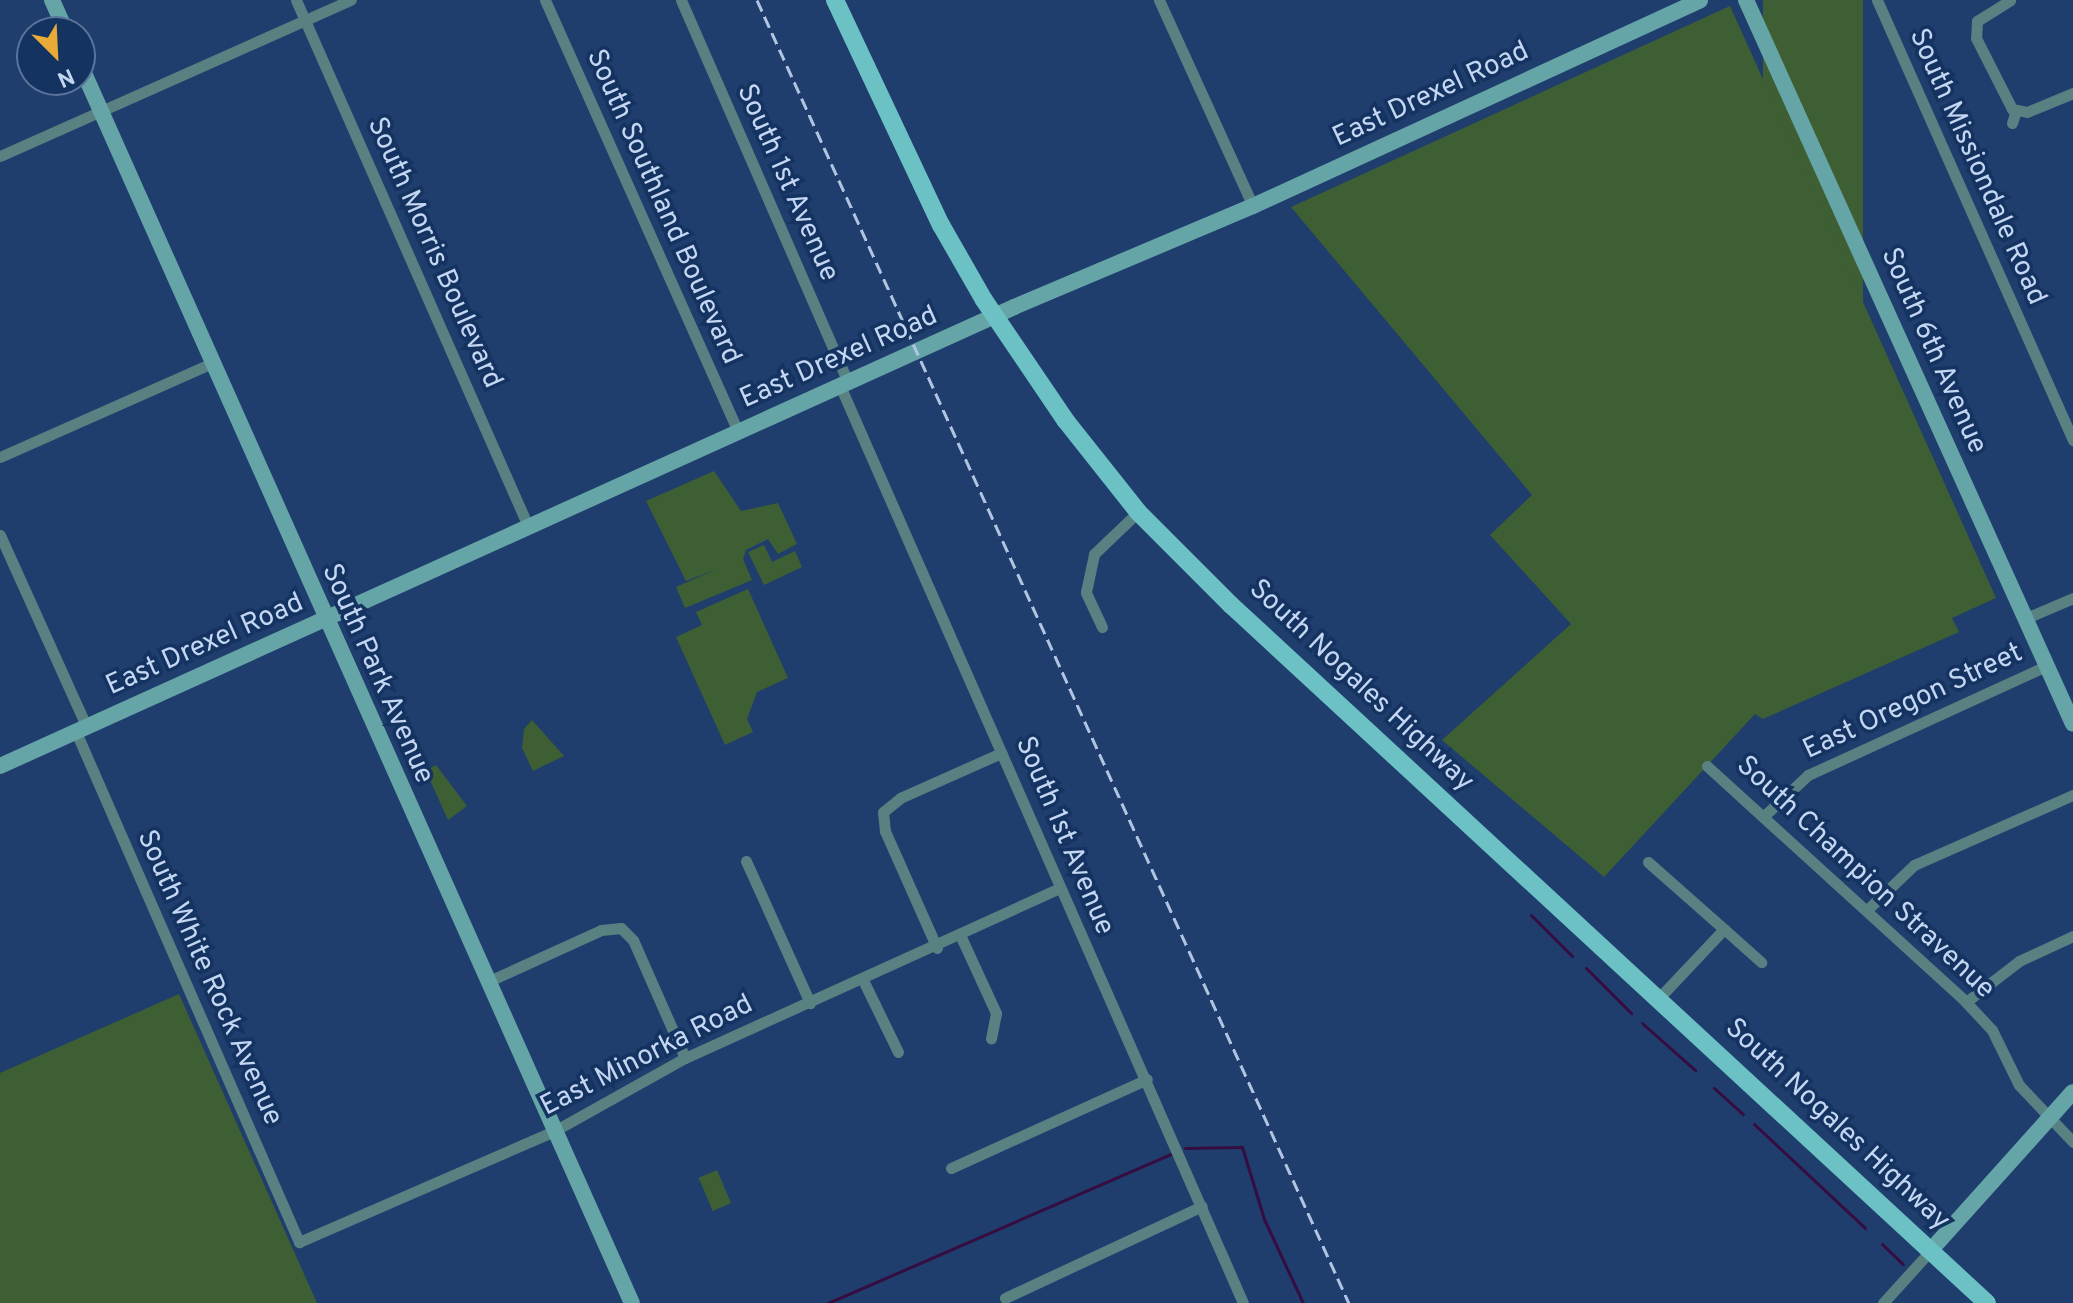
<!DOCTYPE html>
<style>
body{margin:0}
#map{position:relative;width:2073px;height:1303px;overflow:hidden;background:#1f3e6d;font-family:Overpass,sans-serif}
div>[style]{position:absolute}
.green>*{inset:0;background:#3e5f33;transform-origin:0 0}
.stream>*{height:3px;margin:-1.5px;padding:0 1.5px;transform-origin:1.5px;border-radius:1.5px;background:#360d40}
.street>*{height:11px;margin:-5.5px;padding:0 5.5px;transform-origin:5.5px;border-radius:5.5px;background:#598182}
.secondary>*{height:16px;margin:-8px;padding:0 8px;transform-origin:8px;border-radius:8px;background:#65a5a7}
.primary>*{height:18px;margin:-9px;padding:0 9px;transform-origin:9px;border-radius:9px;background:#6cc1c4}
.rail>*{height:3px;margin-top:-1.5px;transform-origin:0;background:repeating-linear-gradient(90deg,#b1c5e3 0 12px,transparent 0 18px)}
span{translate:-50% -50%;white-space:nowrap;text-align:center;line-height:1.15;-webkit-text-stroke:7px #153361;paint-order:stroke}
.street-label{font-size:28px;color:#c3d6f2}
.north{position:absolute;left:16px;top:16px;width:80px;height:80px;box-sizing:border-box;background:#153361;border:2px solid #5b749b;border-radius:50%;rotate:156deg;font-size:22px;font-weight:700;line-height:32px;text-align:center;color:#c3d6f2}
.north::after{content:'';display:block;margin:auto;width:28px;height:36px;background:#e9ab38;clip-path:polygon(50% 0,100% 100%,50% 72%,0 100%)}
</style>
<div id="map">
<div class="green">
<i style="left:1763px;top:0;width:100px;height:554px"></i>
<i style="clip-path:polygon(1730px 6px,1996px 598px,1952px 618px,1959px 632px,1763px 719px,1755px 714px,1604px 877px,1442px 740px,1571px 624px,1490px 535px,1532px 495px,1291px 207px)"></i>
<i style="clip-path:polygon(714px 471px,741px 511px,778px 503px,797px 544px,778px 554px,768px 539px,746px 550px,743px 559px,752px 580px,685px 608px,676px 587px,717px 569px,686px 581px,646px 501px)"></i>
<i style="clip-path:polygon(764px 545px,772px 562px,795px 551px,802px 567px,764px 585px,748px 552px)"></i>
<i style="clip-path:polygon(748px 589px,788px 678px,757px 692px,747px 719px,753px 732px,725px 745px,676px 637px,702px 625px,696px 612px)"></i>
<i style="clip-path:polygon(532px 720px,564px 756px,533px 771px,522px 748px,524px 729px)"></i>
<i style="clip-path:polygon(436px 765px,467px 806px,448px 820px,426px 771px)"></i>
<i style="clip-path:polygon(179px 994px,317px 1303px,0 1303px,0 1073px)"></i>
<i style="left:717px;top:1170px;width:36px;height:20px;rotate:67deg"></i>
</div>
<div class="stream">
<i style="left:1531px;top:915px;width:58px;rotate:45deg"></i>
<i style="left:1586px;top:968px;width:64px;rotate:45deg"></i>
<i style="left:1642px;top:1023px;width:71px;rotate:41.6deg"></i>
<i style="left:1714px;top:1088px;width:39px;rotate:42deg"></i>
<i style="left:1754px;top:1124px;width:152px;rotate:43.1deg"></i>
<i style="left:1185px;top:1148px;width:57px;rotate:-1deg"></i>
<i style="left:1242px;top:1147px;width:75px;rotate:73deg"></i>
<i style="left:1264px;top:1219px;width:93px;rotate:65.1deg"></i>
<i style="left:1882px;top:1244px;width:29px;rotate:44deg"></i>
<i style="left:828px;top:1303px;width:374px;rotate:-23.5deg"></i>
</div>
<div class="street">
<i style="left:296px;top:0;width:575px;rotate:66.2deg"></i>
<i style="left:545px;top:0;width:473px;rotate:65.9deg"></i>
<i style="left:681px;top:0;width:419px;rotate:66.4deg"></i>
<i style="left:1159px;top:0;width:226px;rotate:65.5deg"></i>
<i style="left:1877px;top:0;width:482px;rotate:66deg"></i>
<i style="left:1977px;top:21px;width:17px;rotate:93deg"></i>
<i style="left:1976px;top:38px;width:80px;rotate:63.1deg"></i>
<i style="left:2012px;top:109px;width:15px;rotate:11deg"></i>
<i style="left:2027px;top:112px;width:50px;rotate:-22.4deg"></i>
<i style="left:1977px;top:21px;width:39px;rotate:-32deg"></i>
<i style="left:2012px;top:123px;width:13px;rotate:-72deg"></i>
<i style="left:0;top:156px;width:384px;rotate:-24deg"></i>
<i style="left:841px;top:388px;width:999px;rotate:66.28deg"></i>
<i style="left:0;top:457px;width:232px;rotate:-23.9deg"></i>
<i style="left:0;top:535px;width:212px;rotate:65.7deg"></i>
<i style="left:2026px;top:618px;width:51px;rotate:-23.1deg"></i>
<i style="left:1102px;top:627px;width:38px;rotate:-115deg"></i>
<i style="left:1086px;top:592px;width:39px;rotate:-78deg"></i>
<i style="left:1094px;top:554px;width:61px;rotate:-43.7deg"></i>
<i style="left:76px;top:732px;width:557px;rotate:66.38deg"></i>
<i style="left:299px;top:1242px;width:280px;rotate:-23.5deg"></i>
<i style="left:556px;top:1130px;width:148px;rotate:-29.2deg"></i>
<i style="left:685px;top:1058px;width:409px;rotate:-24.4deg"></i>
<i style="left:1707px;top:766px;width:346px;rotate:42.3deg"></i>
<i style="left:1963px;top:999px;width:42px;rotate:46.9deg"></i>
<i style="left:1992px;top:1030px;width:61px;rotate:63.9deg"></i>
<i style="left:2019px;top:1085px;width:79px;rotate:46.5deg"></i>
<i style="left:1765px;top:815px;width:59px;rotate:-42.9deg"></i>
<i style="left:1808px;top:775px;width:262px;rotate:-24.6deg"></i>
<i style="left:746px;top:861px;width:156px;rotate:65.7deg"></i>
<i style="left:1648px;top:862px;width:101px;rotate:41.4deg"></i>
<i style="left:1724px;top:929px;width:95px;rotate:133.3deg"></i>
<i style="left:1868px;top:909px;width:64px;rotate:-43.7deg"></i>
<i style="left:1914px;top:865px;width:174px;rotate:-23.8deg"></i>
<i style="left:1724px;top:929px;width:50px;rotate:41.7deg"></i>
<i style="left:961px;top:937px;width:84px;rotate:65.3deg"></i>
<i style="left:996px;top:1013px;width:26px;rotate:101deg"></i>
<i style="left:937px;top:948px;width:128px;rotate:-114deg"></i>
<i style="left:885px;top:831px;width:19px;rotate:-96deg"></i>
<i style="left:883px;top:812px;width:22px;rotate:-39deg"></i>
<i style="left:900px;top:798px;width:111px;rotate:-24deg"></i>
<i style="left:863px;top:980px;width:80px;rotate:64.1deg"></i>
<i style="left:487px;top:982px;width:125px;rotate:-24.5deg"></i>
<i style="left:601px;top:930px;width:20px;rotate:-6deg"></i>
<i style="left:621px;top:928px;width:17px;rotate:45deg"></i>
<i style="left:633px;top:940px;width:129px;rotate:66.2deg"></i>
<i style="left:1966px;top:1002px;width:67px;rotate:-37.7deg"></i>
<i style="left:2019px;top:961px;width:60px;rotate:-24.8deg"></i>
<i style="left:951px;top:1168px;width:215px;rotate:-24.4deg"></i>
<i style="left:1005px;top:1298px;width:217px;rotate:-25deg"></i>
<i style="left:1883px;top:1303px;width:72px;rotate:-47.8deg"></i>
</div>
<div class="secondary">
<i style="left:52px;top:0;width:35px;rotate:66deg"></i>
<i style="left:1746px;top:0;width:794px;rotate:65.69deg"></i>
<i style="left:80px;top:64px;width:1356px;rotate:65.99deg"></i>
<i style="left:0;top:766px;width:1113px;rotate:-24.35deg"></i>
<i style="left:1014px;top:307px;width:259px;rotate:-22.9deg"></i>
<i style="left:1253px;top:206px;width:492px;rotate:-24.7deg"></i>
<i style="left:1931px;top:1250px;width:212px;rotate:-48.1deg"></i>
</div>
<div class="primary">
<i style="left:835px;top:0;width:249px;rotate:64.8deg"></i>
<i style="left:941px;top:225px;width:86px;rotate:60.2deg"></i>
<i style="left:984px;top:300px;width:146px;rotate:55.9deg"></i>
<i style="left:1066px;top:421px;width:116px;rotate:51.6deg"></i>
<i style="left:1138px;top:512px;width:132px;rotate:45deg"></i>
<i style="left:1231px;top:605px;width:1029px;rotate:42.72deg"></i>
</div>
<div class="rail">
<i style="left:757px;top:0;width:1431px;rotate:65.57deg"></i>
</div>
<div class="street-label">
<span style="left:1431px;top:95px;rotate:-25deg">East Drexel Road</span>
<span style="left:1977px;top:167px;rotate:66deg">South Missiondale Road</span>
<span style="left:787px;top:183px;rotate:66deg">South 1st Avenue</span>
<span style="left:663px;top:207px;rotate:66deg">South Southland Boulevard</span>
<span style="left:434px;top:253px;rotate:66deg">South Morris Boulevard</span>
<span style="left:1933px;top:351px;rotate:66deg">South 6th Avenue</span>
<span style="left:839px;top:358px;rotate:-24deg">East Drexel Road</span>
<span style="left:205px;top:645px;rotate:-24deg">East Drexel Road</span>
<span style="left:377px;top:674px;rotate:66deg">South Park Avenue</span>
<span style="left:1361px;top:686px;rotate:43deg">South Nogales Highway</span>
<span style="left:1913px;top:702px;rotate:-25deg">East Oregon Street</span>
<span style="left:1064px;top:836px;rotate:67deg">South 1st Avenue</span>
<span style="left:1865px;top:878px;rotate:43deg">South Champion Stravenue</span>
<span style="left:209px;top:978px;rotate:66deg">South White Rock Avenue</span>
<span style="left:647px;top:1056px;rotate:-27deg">East Minorka Road</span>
<span style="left:1837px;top:1125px;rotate:43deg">South Nogales Highway</span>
</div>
<div class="north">N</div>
</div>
